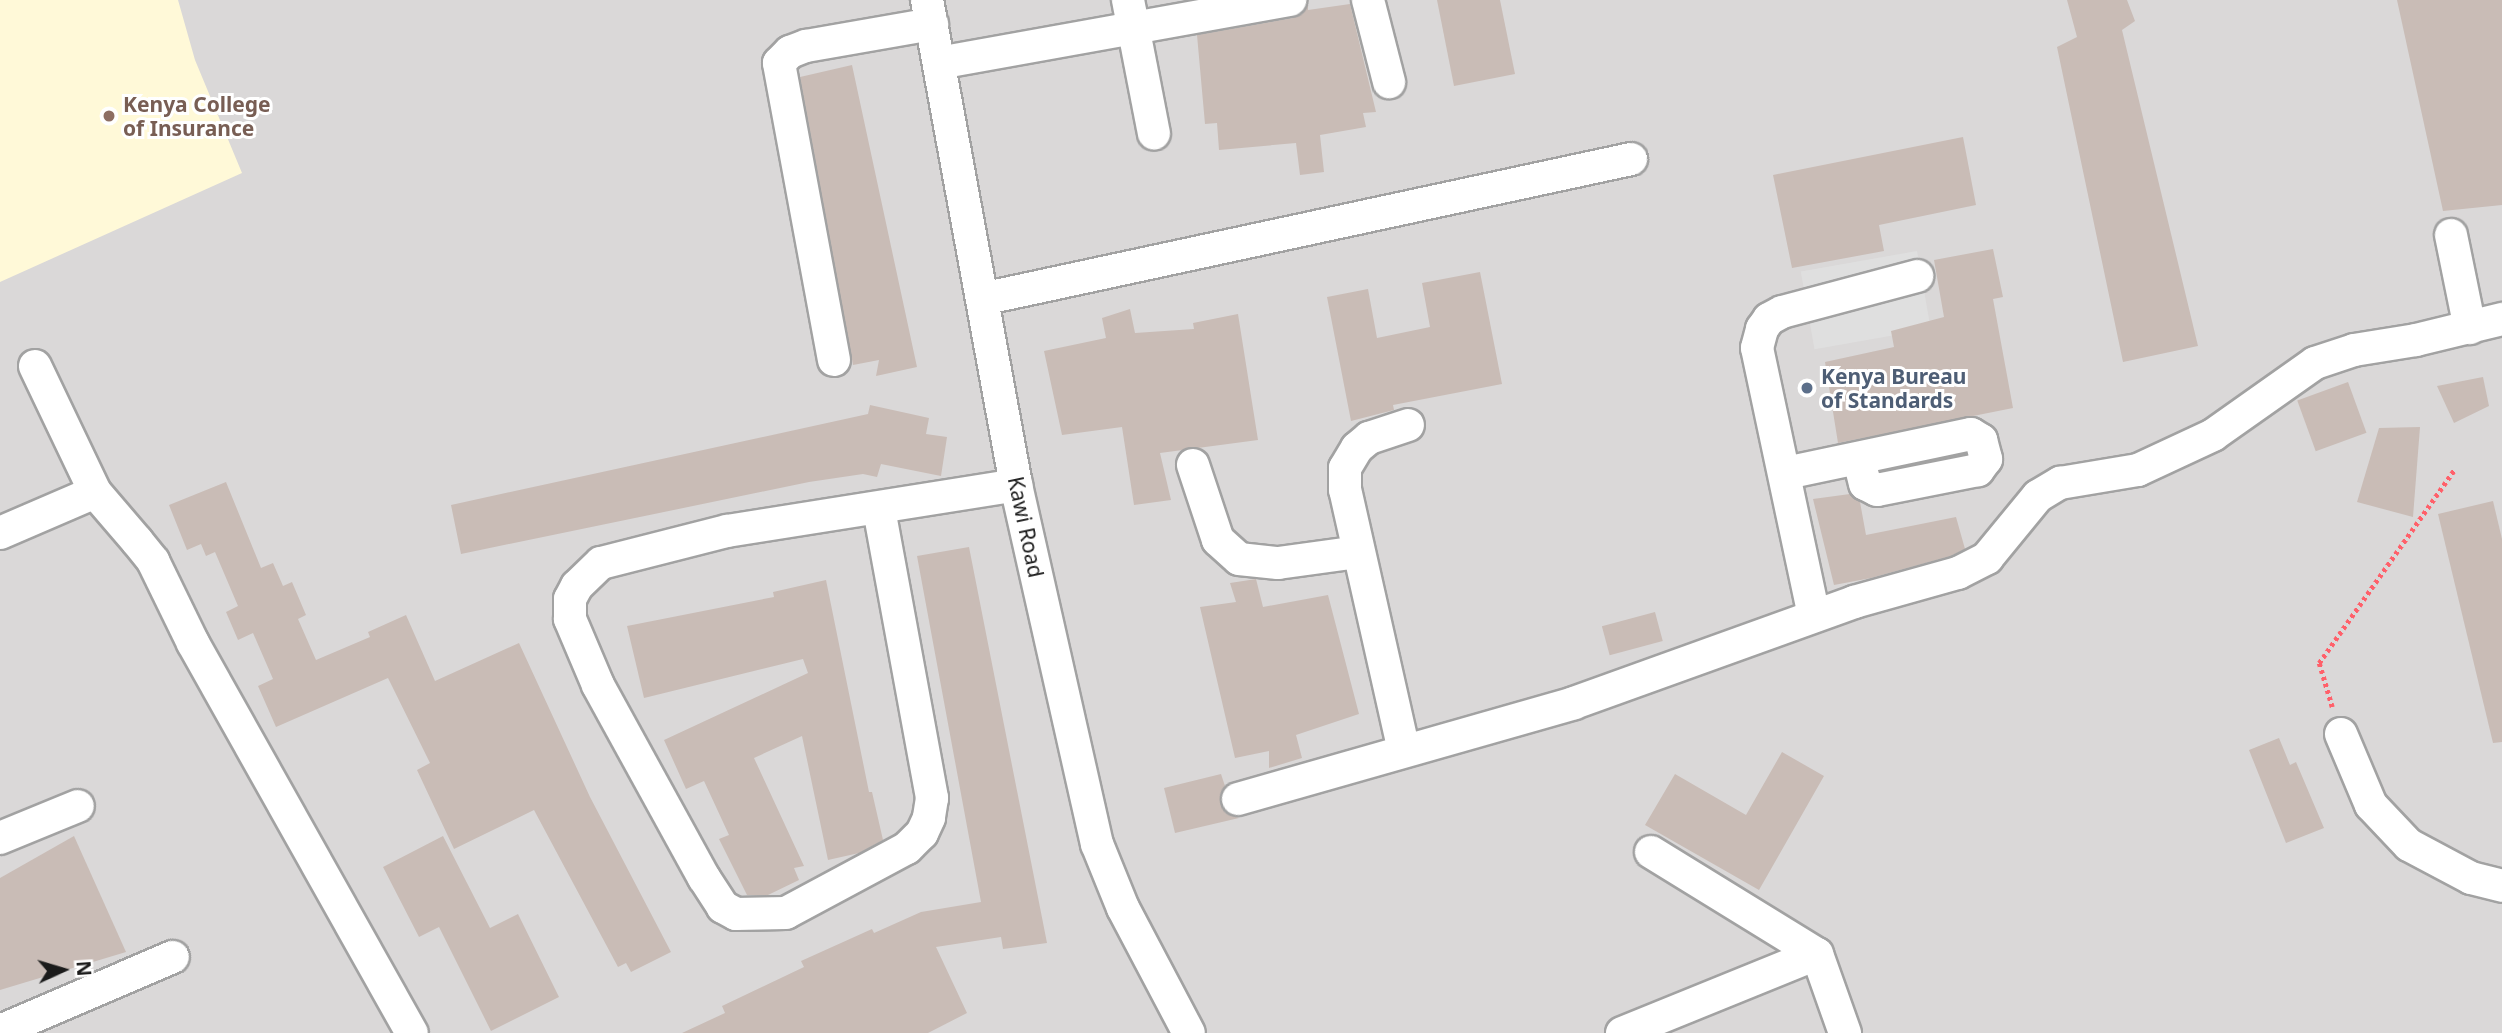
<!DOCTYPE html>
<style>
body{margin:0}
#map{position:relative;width:2502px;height:1033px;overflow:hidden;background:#eee7e0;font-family:"Noto Sans",sans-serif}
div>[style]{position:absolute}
.residential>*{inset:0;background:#dad8d8;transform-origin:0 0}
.education>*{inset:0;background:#fff9d8}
.parking>*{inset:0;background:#dfdfdf;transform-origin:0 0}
.building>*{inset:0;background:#c9bcb6;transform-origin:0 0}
.path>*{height:4.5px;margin-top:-2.25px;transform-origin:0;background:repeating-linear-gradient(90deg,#ff606a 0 3.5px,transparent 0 7px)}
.roads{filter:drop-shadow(2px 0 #a2a2a2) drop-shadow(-2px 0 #a2a2a2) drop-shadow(0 2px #a2a2a2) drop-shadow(0 -2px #a2a2a2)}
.minor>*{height:32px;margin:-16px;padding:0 16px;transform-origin:16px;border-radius:16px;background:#fff}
.dots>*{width:19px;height:19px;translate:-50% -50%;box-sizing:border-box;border:4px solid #fff;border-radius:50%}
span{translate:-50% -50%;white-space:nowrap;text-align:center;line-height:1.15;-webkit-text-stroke:6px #fff;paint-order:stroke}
.education-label{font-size:21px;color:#785e54;font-weight:700}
.left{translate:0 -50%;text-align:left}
.service-label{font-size:21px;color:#4e5e75;font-weight:700}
.street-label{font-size:21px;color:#1b1b1b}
.north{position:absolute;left:28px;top:935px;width:70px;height:70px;-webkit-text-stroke:5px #fff;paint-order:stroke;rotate:86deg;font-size:19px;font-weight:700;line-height:28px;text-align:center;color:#1b1b1b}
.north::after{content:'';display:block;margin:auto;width:24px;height:32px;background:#1b1b1b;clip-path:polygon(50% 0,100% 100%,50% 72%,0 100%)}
</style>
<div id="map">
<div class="residential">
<i style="left:0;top:0;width:2502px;height:1033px"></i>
</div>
<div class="education">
<i style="clip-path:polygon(0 0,178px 0,195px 60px,242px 173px,0 282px)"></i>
</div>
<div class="parking">
<i style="left:1917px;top:251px;width:79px;height:118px;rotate:80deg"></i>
</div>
<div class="building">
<i style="clip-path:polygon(1437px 0,1500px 0,1515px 74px,1454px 86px)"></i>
<i style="clip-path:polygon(2067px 0,2127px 0,2135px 21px,2122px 30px,2198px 346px,2123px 362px,2057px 47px,2077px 37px)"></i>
<i style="clip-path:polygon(2397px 0,2502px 0,2502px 205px,2443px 211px)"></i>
<i style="clip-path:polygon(1308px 3px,1308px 10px,1350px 4px,1376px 112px,1363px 113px,1366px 127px,1320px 135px,1324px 172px,1300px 175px,1296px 143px,1219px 150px,1217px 123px,1205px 124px,1197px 35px,1293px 18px,1302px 14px)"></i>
<i style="clip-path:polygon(852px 65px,917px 367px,876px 376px,879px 360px,853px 365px,800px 77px)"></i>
<i style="clip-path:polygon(1963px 137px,1976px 205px,1879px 225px,1884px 251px,1792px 268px,1773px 175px)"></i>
<i style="clip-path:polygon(1993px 249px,2003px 297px,1993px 299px,2013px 408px,1838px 443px,1825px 362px,1894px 347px,1891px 331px,1944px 317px,1934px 260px)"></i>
<i style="clip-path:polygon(1480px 272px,1502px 384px,1393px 405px,1394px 410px,1351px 421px,1327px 297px,1368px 289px,1377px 338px,1430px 327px,1422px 283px)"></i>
<i style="clip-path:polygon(1130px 309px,1135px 333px,1194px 329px,1193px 323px,1238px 314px,1258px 440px,1160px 453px,1171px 500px,1134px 505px,1122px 427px,1062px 435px,1044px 351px,1106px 338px,1102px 318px)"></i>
<i style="clip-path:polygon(2483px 377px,2489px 406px,2454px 423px,2437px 386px)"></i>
<i style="left:2348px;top:382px;width:54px;height:54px;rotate:70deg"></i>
<i style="clip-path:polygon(870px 405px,929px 418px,926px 434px,947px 437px,941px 476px,881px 464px,877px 477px,863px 474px,809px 482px,461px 554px,451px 505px,868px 414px)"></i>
<i style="clip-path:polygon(2420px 427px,2413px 517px,2357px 502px,2379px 428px)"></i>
<i style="clip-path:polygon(226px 482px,261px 568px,273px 563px,283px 586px,292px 582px,306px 615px,298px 619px,316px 660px,370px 637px,368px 632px,406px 615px,435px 681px,519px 643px,590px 797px,671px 952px,631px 972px,626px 963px,618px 967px,534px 810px,454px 849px,417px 770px,430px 763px,388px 678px,276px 727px,258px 686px,273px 679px,253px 633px,238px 640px,226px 612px,238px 606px,215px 552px,206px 556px,201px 544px,187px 550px,169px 505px)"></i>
<i style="clip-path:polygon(1850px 494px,1860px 502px,1866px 535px,1956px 517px,1965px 549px,1951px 556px,1871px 578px,1834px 585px,1813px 499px)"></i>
<i style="clip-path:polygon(2493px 501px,2502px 539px,2502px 742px,2493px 743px,2438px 514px)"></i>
<i style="clip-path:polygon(969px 547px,1047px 943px,1003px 949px,1001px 937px,936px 947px,967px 1013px,928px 1033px,682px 1033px,725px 1013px,722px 1006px,804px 967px,801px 961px,872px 929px,874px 933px,921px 912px,981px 902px,917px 556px)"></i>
<i style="clip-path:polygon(1256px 579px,1263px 607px,1328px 595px,1359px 714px,1296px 735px,1302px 758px,1269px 768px,1269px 751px,1235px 758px,1200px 607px,1236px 602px,1230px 583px)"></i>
<i style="clip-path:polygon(826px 580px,869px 792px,872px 792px,883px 840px,859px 853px,828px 860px,802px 736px,754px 758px,804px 866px,794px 868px,799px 880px,768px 895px,747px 895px,719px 839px,729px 835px,704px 781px,686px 789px,664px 740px,808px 673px,803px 659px,644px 698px,627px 626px,774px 597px,773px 592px)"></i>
<i style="left:1655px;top:612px;width:30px;height:55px;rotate:75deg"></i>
<i style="clip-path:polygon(2279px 738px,2290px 765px,2296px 762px,2324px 828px,2286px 843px,2249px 750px)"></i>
<i style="clip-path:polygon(1782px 752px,1824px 776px,1759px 890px,1645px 825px,1675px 774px,1746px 815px)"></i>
<i style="clip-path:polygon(1221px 774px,1225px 786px,1220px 795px,1221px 805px,1226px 813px,1239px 818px,1175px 833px,1164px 788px)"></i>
<i style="clip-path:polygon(74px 836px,126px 952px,0 990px,0 878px)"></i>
<i style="clip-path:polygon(443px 836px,490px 928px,518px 914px,559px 997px,491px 1031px,439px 927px,419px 937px,383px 867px)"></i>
</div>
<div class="path">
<i style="left:2332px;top:707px;width:46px;rotate:-106.5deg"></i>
<i style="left:2319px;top:663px;width:237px;rotate:-55deg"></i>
</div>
<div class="roads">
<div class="minor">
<i style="left:927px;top:0;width:493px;rotate:79.6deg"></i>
<i style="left:1016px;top:485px;width:368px;rotate:77.3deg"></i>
<i style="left:1097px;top:844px;width:69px;rotate:67.9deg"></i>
<i style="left:1123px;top:908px;width:141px;rotate:62.2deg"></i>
<i style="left:1128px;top:0;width:136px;rotate:79deg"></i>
<i style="left:1368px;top:0;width:85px;rotate:75.6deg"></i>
<i style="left:939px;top:63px;width:357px;rotate:-10.2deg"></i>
<i style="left:2451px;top:235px;width:95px;rotate:78.5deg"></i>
<i style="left:982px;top:299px;width:664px;rotate:-12.17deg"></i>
<i style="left:834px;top:360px;width:302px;rotate:-100.5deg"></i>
<i style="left:779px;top:63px;width:16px;rotate:-45deg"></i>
<i style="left:790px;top:52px;width:17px;rotate:-21deg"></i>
<i style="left:806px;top:46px;width:128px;rotate:-9.9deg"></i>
<i style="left:35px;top:366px;width:140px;rotate:64.5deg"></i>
<i style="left:1193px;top:465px;width:79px;rotate:71.6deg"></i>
<i style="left:1218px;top:540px;width:28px;rotate:42deg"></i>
<i style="left:1239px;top:559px;width:39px;rotate:6deg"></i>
<i style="left:1278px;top:563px;width:81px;rotate:-7.8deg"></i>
<i style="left:1786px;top:473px;width:189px;rotate:-11.9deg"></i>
<i style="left:1971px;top:434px;width:12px;rotate:31deg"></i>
<i style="left:1981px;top:440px;width:20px;rotate:75deg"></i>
<i style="left:1986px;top:459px;width:14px;rotate:126deg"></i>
<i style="left:1978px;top:470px;width:103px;rotate:168.8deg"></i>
<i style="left:1877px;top:490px;width:13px;rotate:-153deg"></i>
<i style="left:1865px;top:484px;width:25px;rotate:-104deg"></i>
<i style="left:879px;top:509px;width:294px;rotate:79.6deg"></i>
<i style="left:932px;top:798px;width:20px;rotate:99deg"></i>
<i style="left:929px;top:818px;width:17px;rotate:115deg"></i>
<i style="left:922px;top:833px;width:21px;rotate:135deg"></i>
<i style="left:907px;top:848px;width:137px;rotate:151.8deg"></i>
<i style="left:786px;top:913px;width:50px;rotate:178.9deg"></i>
<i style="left:736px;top:914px;width:15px;rotate:-152deg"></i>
<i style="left:723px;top:907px;width:35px;rotate:-123deg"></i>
<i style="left:704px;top:878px;width:220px;rotate:-118.8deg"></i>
<i style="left:598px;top:685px;width:72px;rotate:-113deg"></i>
<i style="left:570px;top:619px;width:20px;rotate:-90deg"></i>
<i style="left:570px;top:599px;width:15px;rotate:-62deg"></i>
<i style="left:577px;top:586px;width:33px;rotate:-44deg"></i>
<i style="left:601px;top:563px;width:130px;rotate:-14.3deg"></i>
<i style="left:727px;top:531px;width:293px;rotate:-9deg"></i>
<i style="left:0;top:533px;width:103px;rotate:-23.3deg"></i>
<i style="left:95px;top:492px;width:65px;rotate:49.4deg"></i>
<i style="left:137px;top:541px;width:26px;rotate:51deg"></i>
<i style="left:153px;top:561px;width:91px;rotate:64deg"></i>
<i style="left:193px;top:643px;width:447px;rotate:60.7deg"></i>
<i style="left:1814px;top:616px;width:274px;rotate:-102deg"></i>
<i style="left:1757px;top:348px;width:20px;rotate:-75deg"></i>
<i style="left:1762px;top:329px;width:12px;rotate:-55deg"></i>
<i style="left:1769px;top:319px;width:15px;rotate:-28deg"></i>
<i style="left:1782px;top:312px;width:140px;rotate:-14.9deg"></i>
<i style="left:2341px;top:734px;width:77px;rotate:67.1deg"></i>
<i style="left:2371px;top:805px;width:55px;rotate:46.5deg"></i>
<i style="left:2409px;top:845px;width:70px;rotate:28deg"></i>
<i style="left:2471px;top:878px;width:32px;rotate:14deg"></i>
<i style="left:1404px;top:751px;width:268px;rotate:-102.7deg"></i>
<i style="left:1345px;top:490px;width:22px;rotate:-90deg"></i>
<i style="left:1345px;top:468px;width:23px;rotate:-59deg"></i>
<i style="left:1357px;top:448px;width:16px;rotate:-40deg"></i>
<i style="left:1369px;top:438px;width:41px;rotate:-18.4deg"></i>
<i style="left:1238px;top:799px;width:349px;rotate:-15.9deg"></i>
<i style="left:1574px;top:703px;width:298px;rotate:-19.8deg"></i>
<i style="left:1854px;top:602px;width:108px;rotate:-15.6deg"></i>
<i style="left:1958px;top:573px;width:33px;rotate:-27deg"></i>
<i style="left:1987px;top:558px;width:80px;rotate:-50.6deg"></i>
<i style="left:2038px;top:496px;width:26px;rotate:-31deg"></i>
<i style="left:2060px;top:483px;width:79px;rotate:-9.5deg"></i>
<i style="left:2138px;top:470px;width:83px;rotate:-25deg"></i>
<i style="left:2213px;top:435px;width:125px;rotate:-35.2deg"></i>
<i style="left:2315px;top:363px;width:41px;rotate:-18.4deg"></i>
<i style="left:2354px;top:350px;width:63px;rotate:-9.2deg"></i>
<i style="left:2416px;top:340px;width:89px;rotate:-13.7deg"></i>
<i style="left:0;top:838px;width:84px;rotate:-22.3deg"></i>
<i style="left:1651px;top:852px;width:195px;rotate:31.6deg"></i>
<i style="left:1817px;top:954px;width:84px;rotate:70.5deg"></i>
<i style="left:0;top:1031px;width:188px;rotate:-23.2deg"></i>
<i style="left:1622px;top:1033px;width:210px;rotate:-22.1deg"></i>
</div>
</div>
<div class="dots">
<i style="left:109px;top:116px;background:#8d6e63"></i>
<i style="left:1807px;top:388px;background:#5c6f8a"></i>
</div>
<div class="education-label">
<span class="left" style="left:123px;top:116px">Kenya College<br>of Insurance</span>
</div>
<div class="service-label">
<span class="left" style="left:1821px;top:388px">Kenya Bureau<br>of Standards</span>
</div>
<div class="street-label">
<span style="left:1026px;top:527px;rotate:78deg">Kawi Road</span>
</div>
<div class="north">N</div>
</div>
